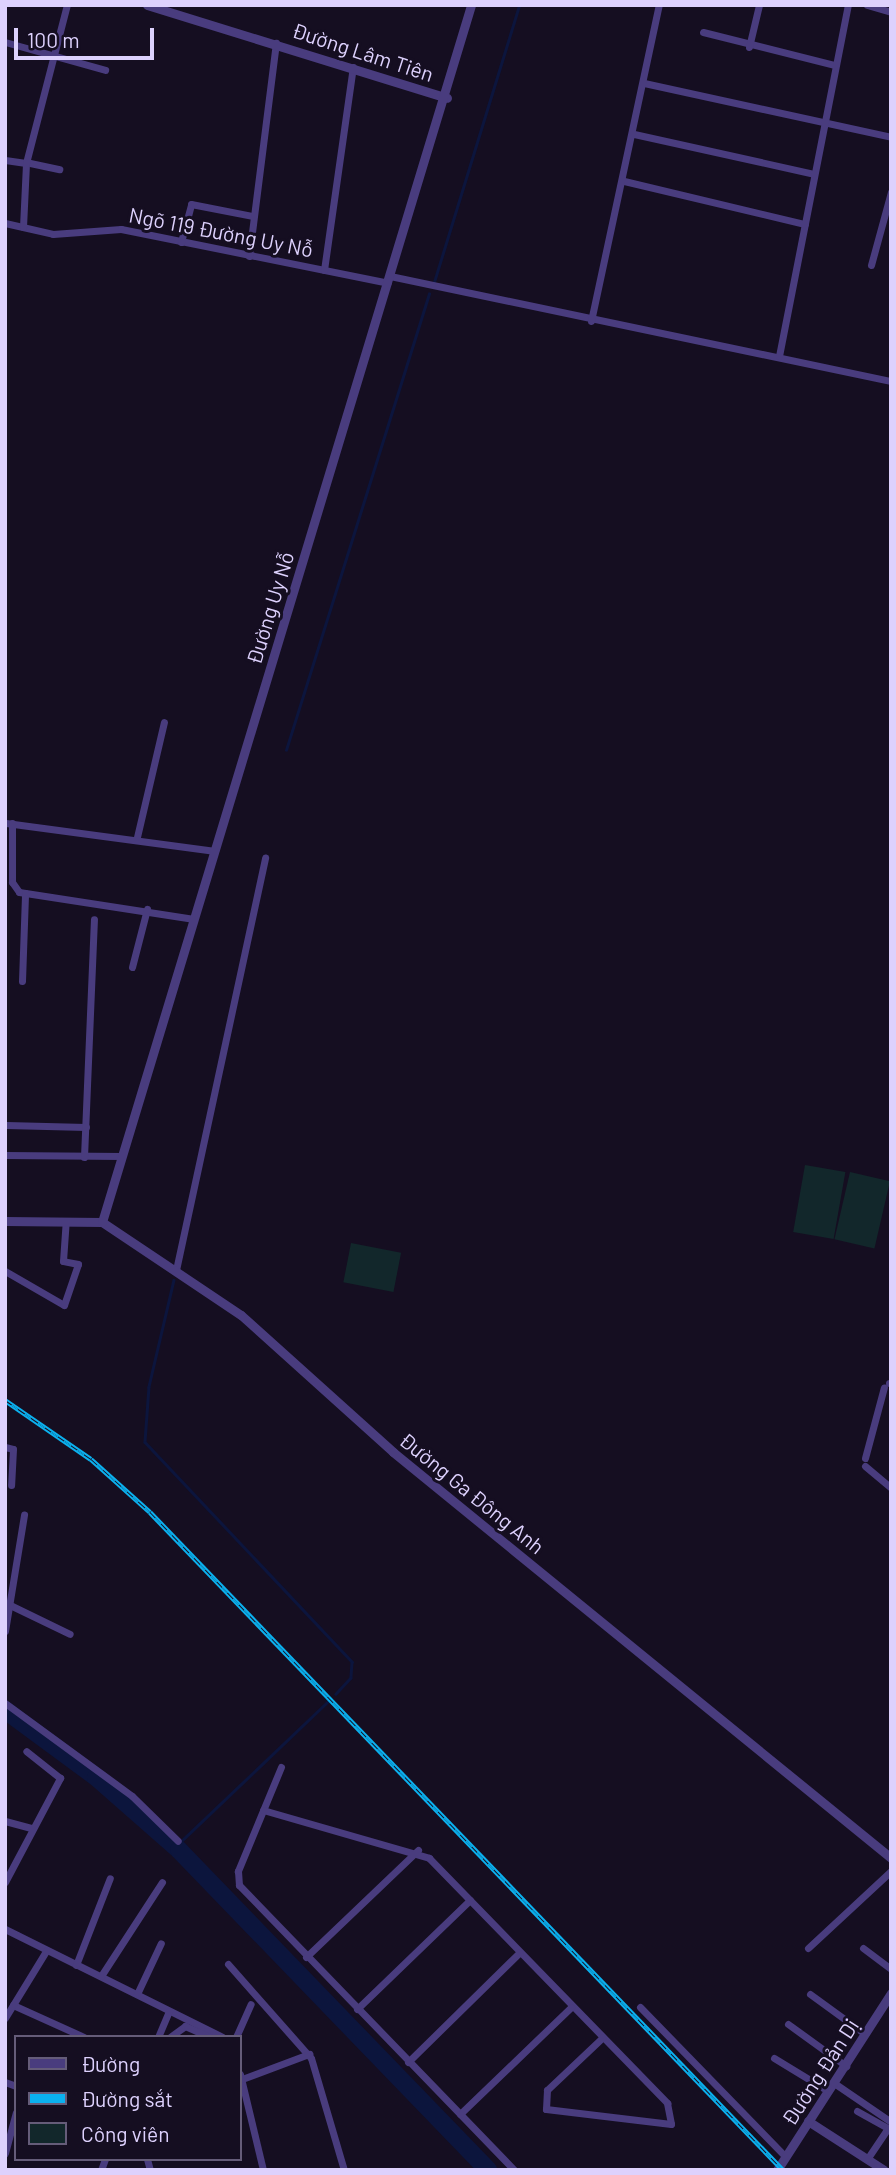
<!DOCTYPE html>
<meta charset="utf-8">
<style>
body{margin:0}
#map{position:relative;width:896px;height:2175px;overflow:hidden;background:#150e21;font-family:Barlow,sans-serif}
div>[style]{position:absolute}
.green>*{inset:0;background:#12272b;transform-origin:0 0}
.stream>*{height:2.5px;margin:-1.25px;padding:0 1.25px;transform-origin:1.25px;border-radius:1.25px;background:#0c153d}
.river>*{height:18px;margin:-9px;padding:0 9px;transform-origin:9px;border-radius:9px;background:#0c153d}
.minor>*{height:7px;margin:-3.5px;padding:0 3.5px;transform-origin:3.5px;border-radius:3.5px;background:#493c7e}
.tertiary>*{height:9px;margin:-4.5px;padding:0 4.5px;transform-origin:4.5px;border-radius:4.5px;background:#493c7e}
.rail>*{height:5px;margin-top:-2.5px;transform-origin:0;background:repeating-linear-gradient(90deg,#150e21 0 8px,#0bb1ef 0 16px);box-sizing:border-box;border-block:2px solid #0bb1ef}
span{translate:-50% -50%;white-space:nowrap;text-align:center;line-height:1.15;-webkit-text-stroke:6px #150e21;paint-order:stroke}
.street-label{font-size:21px;color:#ddd1fd}
.frame{position:absolute;inset:0;border:7px solid #ddd1fd;pointer-events:none}
.legend{position:absolute;left:14px;top:2035px;width:228px;height:126px;box-sizing:border-box;background:#150e21;border:2px solid #655c79;margin:0;padding:9px 12px;list-style:none;font-size:21px;color:#ddd1fd}
.legend li{display:flex;align-items:center;gap:14px;height:35px}
.legend b{width:35px;border:2px solid #655c79}
.scale{position:absolute;left:14px;top:28px;width:140px;height:32px;box-sizing:border-box;border:4px solid #ddd1fd;border-top:0;padding-left:9px;font-size:21px;line-height:24px;white-space:nowrap;color:#ddd1fd;-webkit-text-stroke:5px #150e21;paint-order:stroke}
</style>
<div id="map">
<div class="green">
<i style="left:805px;top:1165px;width:41px;height:68px;rotate:10deg"></i>
<i style="left:850px;top:1172px;width:41px;height:69px;rotate:13deg"></i>
<i style="left:351px;top:1243px;width:51px;height:40px;rotate:11deg"></i>
</div>
<div class="stream">
<i style="left:434px;top:282px;width:290px;rotate:-72.9deg"></i>
<i style="left:286px;top:750px;width:478px;rotate:-72.6deg"></i>
<i style="left:174px;top:1280px;width:110px;rotate:103.2deg"></i>
<i style="left:149px;top:1387px;width:55px;rotate:94.2deg"></i>
<i style="left:145px;top:1442px;width:302px;rotate:46.7deg"></i>
<i style="left:352px;top:1662px;width:16px;rotate:94deg"></i>
<i style="left:351px;top:1678px;width:22px;rotate:133deg"></i>
<i style="left:175px;top:1847px;width:210px;rotate:-43.6deg"></i>
</div>
<div class="river">
<i style="left:5px;top:1710px;width:113px;rotate:36.4deg"></i>
<i style="left:96px;top:1777px;width:111px;rotate:41.3deg"></i>
<i style="left:179px;top:1850px;width:445px;rotate:46deg"></i>
</div>
<div class="minor">
<i style="left:867px;top:5px;width:25px;rotate:16deg"></i>
<i style="left:703px;top:32px;width:135px;rotate:14.1deg"></i>
<i style="left:5px;top:42px;width:104px;rotate:15.6deg"></i>
<i style="left:749px;top:47px;width:43px;rotate:-76.6deg"></i>
<i style="left:644px;top:83px;width:253px;rotate:12.3deg"></i>
<i style="left:634px;top:134px;width:184px;rotate:12.5deg"></i>
<i style="left:5px;top:160px;width:21px;rotate:8deg"></i>
<i style="left:30px;top:163px;width:30px;rotate:12deg"></i>
<i style="left:624px;top:181px;width:186px;rotate:13.4deg"></i>
<i style="left:5px;top:223px;width:49px;rotate:12.9deg"></i>
<i style="left:53px;top:234px;width:68px;rotate:-4.2deg"></i>
<i style="left:121px;top:229px;width:272px;rotate:11.4deg"></i>
<i style="left:23px;top:227px;width:64px;rotate:-87.3deg"></i>
<i style="left:26px;top:163px;width:163px;rotate:-75.5deg"></i>
<i style="left:181px;top:242px;width:39px;rotate:-75deg"></i>
<i style="left:191px;top:204px;width:62px;rotate:11.1deg"></i>
<i style="left:249px;top:256px;width:215px;rotate:-82.8deg"></i>
<i style="left:871px;top:265px;width:76px;rotate:-74.7deg"></i>
<i style="left:324px;top:270px;width:205px;rotate:-81.9deg"></i>
<i style="left:390px;top:276px;width:512px;rotate:11.84deg"></i>
<i style="left:591px;top:321px;width:323px;rotate:-77.9deg"></i>
<i style="left:779px;top:356px;width:358px;rotate:-78.9deg"></i>
<i style="left:6px;top:823px;width:211px;rotate:7.6deg"></i>
<i style="left:12px;top:823px;width:59px;rotate:90deg"></i>
<i style="left:12px;top:882px;width:12px;rotate:55deg"></i>
<i style="left:19px;top:892px;width:177px;rotate:8.8deg"></i>
<i style="left:137px;top:837px;width:118px;rotate:-76.8deg"></i>
<i style="left:132px;top:967px;width:60px;rotate:-75.5deg"></i>
<i style="left:22px;top:981px;width:88px;rotate:-88deg"></i>
<i style="left:6px;top:1125px;width:80px;rotate:1.4deg"></i>
<i style="left:5px;top:1155px;width:117px;rotate:0.5deg"></i>
<i style="left:84px;top:1157px;width:238px;rotate:-87.6deg"></i>
<i style="left:176px;top:1270px;width:422px;rotate:-77.8deg"></i>
<i style="left:5px;top:1271px;width:68px;rotate:30deg"></i>
<i style="left:64px;top:1305px;width:43px;rotate:-71.1deg"></i>
<i style="left:78px;top:1264px;width:15px;rotate:-169deg"></i>
<i style="left:63px;top:1261px;width:39px;rotate:-86deg"></i>
<i style="left:889px;top:1383px;width:2px"></i>
<i style="left:5px;top:1447px;width:8px;rotate:14deg"></i>
<i style="left:13px;top:1449px;width:36px;rotate:93deg"></i>
<i style="left:865px;top:1458px;width:73px;rotate:-75deg"></i>
<i style="left:865px;top:1466px;width:34px;rotate:40deg"></i>
<i style="left:12px;top:1606px;width:64px;rotate:25.8deg"></i>
<i style="left:5px;top:1631px;width:118px;rotate:-80.7deg"></i>
<i style="left:5px;top:1703px;width:157px;rotate:36.2deg"></i>
<i style="left:132px;top:1796px;width:64px;rotate:44.4deg"></i>
<i style="left:281px;top:1767px;width:113px;rotate:112.5deg"></i>
<i style="left:238px;top:1871px;width:14px;rotate:86deg"></i>
<i style="left:239px;top:1885px;width:396px;rotate:46deg"></i>
<i style="left:263px;top:1810px;width:173px;rotate:16.1deg"></i>
<i style="left:429px;top:1858px;width:342px;rotate:45.8deg"></i>
<i style="left:667px;top:2103px;width:21px;rotate:79deg"></i>
<i style="left:671px;top:2124px;width:126px;rotate:-173.2deg"></i>
<i style="left:546px;top:2109px;width:19px;rotate:-87deg"></i>
<i style="left:547px;top:2090px;width:76px;rotate:-43.4deg"></i>
<i style="left:5px;top:1821px;width:28px;rotate:15deg"></i>
<i style="left:5px;top:1882px;width:118px;rotate:-62.1deg"></i>
<i style="left:60px;top:1778px;width:43px;rotate:-141.5deg"></i>
<i style="left:5px;top:1929px;width:243px;rotate:26.4deg"></i>
<i style="left:808px;top:1948px;width:113px;rotate:-42.9deg"></i>
<i style="left:863px;top:1948px;width:35px;rotate:37deg"></i>
<i style="left:306px;top:1957px;width:155px;rotate:-43.7deg"></i>
<i style="left:228px;top:1964px;width:125px;rotate:48.6deg"></i>
<i style="left:311px;top:2058px;width:117px;rotate:73.6deg"></i>
<i style="left:76px;top:1965px;width:93px;rotate:-68.7deg"></i>
<i style="left:101px;top:1976px;width:112px;rotate:-57deg"></i>
<i style="left:137px;top:1994px;width:56px;rotate:-64.8deg"></i>
<i style="left:810px;top:1994px;width:68px;rotate:36deg"></i>
<i style="left:13px;top:2005px;width:78px;rotate:24.3deg"></i>
<i style="left:640px;top:2007px;width:209px;rotate:45.8deg"></i>
<i style="left:357px;top:2009px;width:157px;rotate:-44deg"></i>
<i style="left:5px;top:2018px;width:79px;rotate:-58.5deg"></i>
<i style="left:788px;top:2024px;width:72px;rotate:35.9deg"></i>
<i style="left:158px;top:2037px;width:28px;rotate:-67deg"></i>
<i style="left:170px;top:2037px;width:19px;rotate:-36deg"></i>
<i style="left:185px;top:2026px;width:27px;rotate:24deg"></i>
<i style="left:236px;top:2037px;width:36px;rotate:-66deg"></i>
<i style="left:774px;top:2058px;width:63px;rotate:31.4deg"></i>
<i style="left:408px;top:2062px;width:156px;rotate:-44.5deg"></i>
<i style="left:240px;top:2074px;width:99px;rotate:76.5deg"></i>
<i style="left:242px;top:2079px;width:72px;rotate:-20.5deg"></i>
<i style="left:5px;top:2082px;width:12px;rotate:20deg"></i>
<i style="left:834px;top:2083px;width:69px;rotate:34.4deg"></i>
<i style="left:857px;top:2111px;width:35px;rotate:29deg"></i>
<i style="left:888px;top:2128px;width:37px;rotate:124deg"></i>
<i style="left:460px;top:2114px;width:154px;rotate:-43.9deg"></i>
<i style="left:5px;top:2153px;width:42px;rotate:-75deg"></i>
<i style="left:147px;top:2159px;width:11px;rotate:75deg"></i>
<i style="left:101px;top:2170px;width:12px;rotate:-70deg"></i>
</div>
<div class="tertiary">
<i style="left:147px;top:5px;width:314px;rotate:17.2deg"></i>
<i style="left:5px;top:1221px;width:97px;rotate:0.6deg"></i>
<i style="left:102px;top:1222px;width:167px;rotate:33.8deg"></i>
<i style="left:241px;top:1315px;width:205px;rotate:42deg"></i>
<i style="left:393px;top:1452px;width:643px;rotate:39.19deg"></i>
<i style="left:102px;top:1222px;width:1272px;rotate:-73.13deg"></i>
<i style="left:808px;top:2121px;width:90px;rotate:32.8deg"></i>
<i style="left:777px;top:2170px;width:211px;rotate:-57.2deg"></i>
</div>
<div class="rail">
<i style="left:5px;top:1400px;width:104px;rotate:34.5deg"></i>
<i style="left:91px;top:1459px;width:79px;rotate:41.9deg"></i>
<i style="left:150px;top:1512px;width:913px;rotate:46.11deg"></i>
</div>
<div class="street-label">
<span style="left:363px;top:52px;rotate:18deg">Đường Lâm Tiên</span>
<span style="left:221px;top:232px;rotate:11deg">Ngõ 119 Đường Uy Nỗ</span>
<span style="left:270px;top:608px;rotate:-73deg">Đường Uy Nỗ</span>
<span style="left:472px;top:1493px;rotate:39deg">Đường Ga Đông Anh</span>
<span style="left:820px;top:2072px;rotate:-57deg">Đường Đản Dị</span>
</div>
<div class="frame"></div>
<ul class="legend">
<li><b style="height:9px;background:#493c7e"></b>Đường</li>
<li><b style="height:9px;background:#0bb1ef"></b>Đường sắt</li>
<li><b style="height:19px;background:#12272b"></b>Công viên</li>
</ul>
<div class="scale">100 m</div>
</div>
